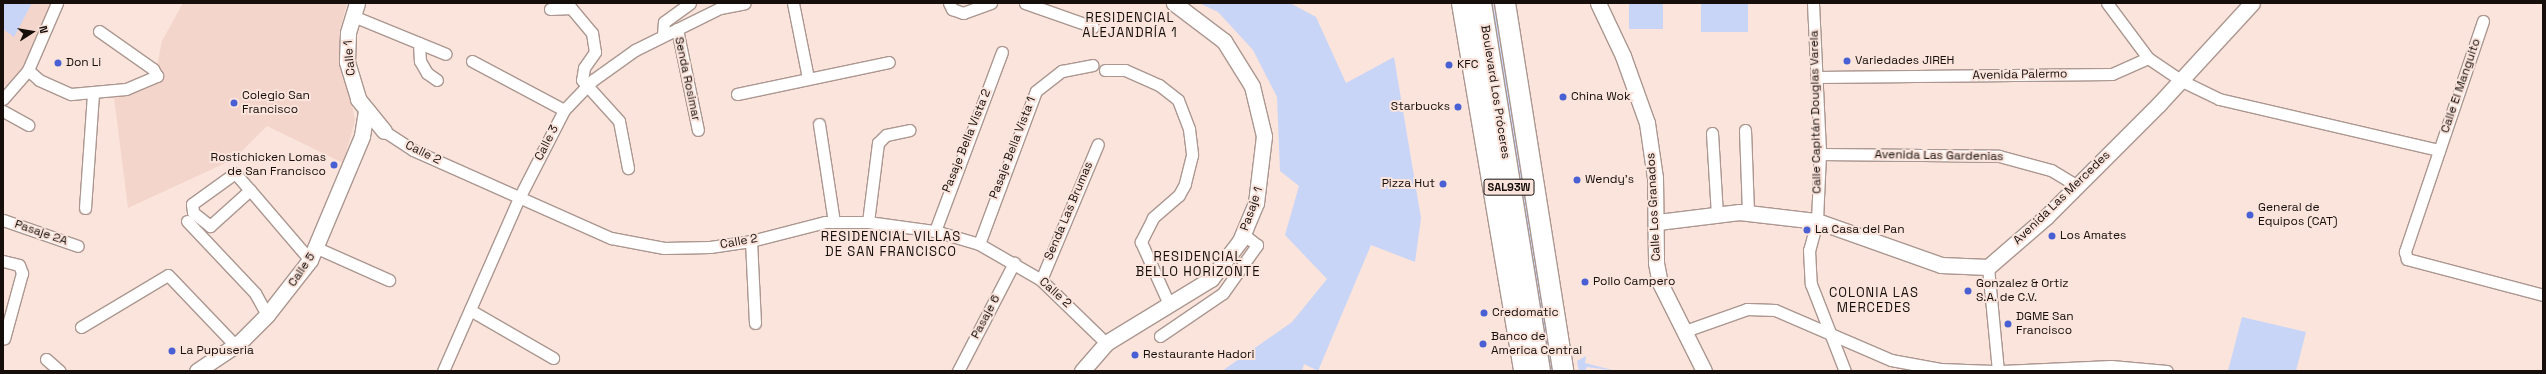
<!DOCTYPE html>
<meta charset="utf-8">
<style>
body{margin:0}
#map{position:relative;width:2546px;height:374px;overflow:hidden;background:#fae4dc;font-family:"Space Grotesk",sans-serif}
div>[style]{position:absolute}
.built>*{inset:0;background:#f3d5cb}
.green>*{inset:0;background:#c9d5f7;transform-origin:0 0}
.roads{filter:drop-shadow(1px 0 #ab9790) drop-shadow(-1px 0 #ab9790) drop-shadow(0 1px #ab9790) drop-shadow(0 -1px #ab9790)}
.street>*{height:11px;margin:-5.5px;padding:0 5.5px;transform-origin:5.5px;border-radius:5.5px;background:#fff}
.secondary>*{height:15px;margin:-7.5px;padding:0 7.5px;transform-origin:7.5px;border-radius:7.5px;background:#fff}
.highway>*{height:20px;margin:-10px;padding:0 10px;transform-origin:10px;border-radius:10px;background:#fff}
.dots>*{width:11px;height:11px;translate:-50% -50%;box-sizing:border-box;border:2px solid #fae4dc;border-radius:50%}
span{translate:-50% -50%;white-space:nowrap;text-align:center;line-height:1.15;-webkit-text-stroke:4px #fae4dc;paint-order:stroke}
.shield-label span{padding:1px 3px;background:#fae4dc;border:1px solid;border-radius:3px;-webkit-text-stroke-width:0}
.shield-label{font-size:11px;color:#150e0b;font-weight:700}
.street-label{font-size:12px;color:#150e0b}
.poi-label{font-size:12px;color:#150e0b}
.left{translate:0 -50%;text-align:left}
.right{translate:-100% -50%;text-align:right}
.neighbourhood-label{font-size:13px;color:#150e0b;letter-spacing:1px}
.frame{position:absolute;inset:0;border:4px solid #150e0b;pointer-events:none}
.north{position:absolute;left:12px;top:12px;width:40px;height:40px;-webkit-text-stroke:3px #fae4dc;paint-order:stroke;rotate:78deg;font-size:11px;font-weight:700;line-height:16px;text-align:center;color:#150e0b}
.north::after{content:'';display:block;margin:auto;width:14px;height:18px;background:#150e0b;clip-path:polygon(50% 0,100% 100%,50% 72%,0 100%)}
</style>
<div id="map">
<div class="built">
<i style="clip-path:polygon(3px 3px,54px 3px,42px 39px,9px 90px,3px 84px)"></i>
<i style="clip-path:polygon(183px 3px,347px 3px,339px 34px,355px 121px,343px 163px,267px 126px,234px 159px,128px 208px,114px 97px,164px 78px,157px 66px,162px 41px)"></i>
</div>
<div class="green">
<i style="clip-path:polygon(3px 3px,32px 3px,14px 37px,3px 29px)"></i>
<i style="clip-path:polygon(1199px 3px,1290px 3px,1316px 17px,1346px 83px,1394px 57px,1421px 218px,1415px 262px,1371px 245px,1318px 371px,1304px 364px,1302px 371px,1222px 371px,1292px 322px,1327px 279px,1285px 235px,1299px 186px,1280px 171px,1277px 97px,1253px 50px,1218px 12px)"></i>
<i style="clip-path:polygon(1487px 3px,1493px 3px,1505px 62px,1557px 371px,1547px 371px)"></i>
<i style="left:1629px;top:3px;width:34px;height:26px"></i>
<i style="left:1701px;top:3px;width:47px;height:29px"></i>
<i style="clip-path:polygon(2242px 317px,2306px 332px,2296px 371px,2228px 371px)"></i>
<i style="clip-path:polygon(1586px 356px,1585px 363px,1616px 371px,1587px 367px,1585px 371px,1579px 371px,1577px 361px)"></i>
</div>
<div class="roads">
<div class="street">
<i style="left:793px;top:3px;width:76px;rotate:78.7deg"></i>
<i style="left:949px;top:3px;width:7px;rotate:63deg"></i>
<i style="left:952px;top:9px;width:12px;rotate:20deg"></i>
<i style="left:963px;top:13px;width:30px;rotate:-20deg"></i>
<i style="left:1025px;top:3px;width:72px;rotate:19.4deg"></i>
<i style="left:1813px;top:3px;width:151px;rotate:87.3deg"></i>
<i style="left:1820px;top:154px;width:67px;rotate:92.6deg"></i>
<i style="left:1817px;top:221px;width:30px;rotate:105deg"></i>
<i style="left:1809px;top:250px;width:34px;rotate:87deg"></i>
<i style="left:1811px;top:284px;width:93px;rotate:68.7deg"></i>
<i style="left:2107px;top:3px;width:69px;rotate:53.3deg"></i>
<i style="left:2148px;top:58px;width:41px;rotate:34.1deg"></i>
<i style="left:2182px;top:81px;width:41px;rotate:25.9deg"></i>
<i style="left:2219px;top:99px;width:226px;rotate:13.1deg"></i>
<i style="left:550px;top:9px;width:21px;rotate:-3deg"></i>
<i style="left:571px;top:8px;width:33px;rotate:50deg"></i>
<i style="left:592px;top:33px;width:19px;rotate:81deg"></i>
<i style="left:595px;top:52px;width:19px;rotate:125deg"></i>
<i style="left:584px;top:68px;width:12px;rotate:99deg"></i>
<i style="left:582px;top:80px;width:55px;rotate:47.9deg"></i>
<i style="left:619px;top:121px;width:48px;rotate:79.2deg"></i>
<i style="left:353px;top:16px;width:100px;rotate:22.2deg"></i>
<i style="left:2483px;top:21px;width:244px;rotate:108.7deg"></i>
<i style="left:2405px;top:252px;width:7px;rotate:74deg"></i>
<i style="left:2407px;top:259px;width:141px;rotate:14.8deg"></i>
<i style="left:677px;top:29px;width:103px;rotate:78.3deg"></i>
<i style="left:663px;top:35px;width:13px;rotate:-86deg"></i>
<i style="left:664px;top:22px;width:32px;rotate:-36deg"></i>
<i style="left:419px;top:43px;width:18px;rotate:87deg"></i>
<i style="left:420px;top:61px;width:14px;rotate:60deg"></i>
<i style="left:427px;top:73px;width:12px;rotate:35deg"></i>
<i style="left:472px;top:61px;width:104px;rotate:28deg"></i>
<i style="left:28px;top:70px;width:15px;rotate:42deg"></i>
<i style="left:39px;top:80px;width:35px;rotate:24deg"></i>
<i style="left:71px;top:94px;width:55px;rotate:-5.2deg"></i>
<i style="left:126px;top:89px;width:34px;rotate:-23deg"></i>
<i style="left:157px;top:76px;width:8px;rotate:-120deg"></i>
<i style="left:153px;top:69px;width:66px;rotate:-144.9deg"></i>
<i style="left:1105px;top:70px;width:20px"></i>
<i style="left:1125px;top:70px;width:37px;rotate:24deg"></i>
<i style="left:1159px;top:85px;width:24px;rotate:38deg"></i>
<i style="left:1178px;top:100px;width:31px;rotate:69deg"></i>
<i style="left:1189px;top:129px;width:26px;rotate:83deg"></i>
<i style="left:1192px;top:155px;width:30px;rotate:104deg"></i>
<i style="left:1185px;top:184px;width:13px;rotate:119deg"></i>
<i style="left:1179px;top:195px;width:35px;rotate:139deg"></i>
<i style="left:1153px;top:218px;width:27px;rotate:117deg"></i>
<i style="left:1141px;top:242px;width:68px;rotate:65.7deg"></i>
<i style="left:1817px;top:77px;width:295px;rotate:-0.6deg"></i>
<i style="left:2112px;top:74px;width:39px;rotate:-24deg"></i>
<i style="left:737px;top:94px;width:155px;rotate:-11.9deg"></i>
<i style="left:3px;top:99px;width:38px;rotate:-49deg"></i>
<i style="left:28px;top:70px;width:73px;rotate:-66.6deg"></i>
<i style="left:3px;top:111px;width:29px;rotate:29deg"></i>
<i style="left:819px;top:124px;width:99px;rotate:81.3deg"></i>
<i style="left:1745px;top:130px;width:83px;rotate:87.9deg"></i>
<i style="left:384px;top:131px;width:35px;rotate:33deg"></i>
<i style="left:413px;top:150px;width:217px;rotate:24deg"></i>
<i style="left:611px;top:238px;width:54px;rotate:10.7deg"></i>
<i style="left:664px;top:248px;width:46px;rotate:-1.2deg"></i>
<i style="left:710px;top:247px;width:41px;rotate:-8.3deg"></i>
<i style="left:751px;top:241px;width:76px;rotate:-14.4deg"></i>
<i style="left:825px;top:222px;width:43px"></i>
<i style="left:868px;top:222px;width:68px;rotate:7.7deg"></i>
<i style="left:935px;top:231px;width:46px;rotate:16.5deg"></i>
<i style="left:979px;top:244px;width:72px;rotate:30.1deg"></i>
<i style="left:1041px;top:280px;width:91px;rotate:44.1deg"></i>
<i style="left:1712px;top:133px;width:82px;rotate:86.5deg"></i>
<i style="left:1820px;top:154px;width:179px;rotate:0.6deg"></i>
<i style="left:1999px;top:156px;width:54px;rotate:15.1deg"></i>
<i style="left:2051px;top:170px;width:29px;rotate:31deg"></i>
<i style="left:250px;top:190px;width:54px;rotate:138deg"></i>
<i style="left:210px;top:226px;width:22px;rotate:-141deg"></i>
<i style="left:193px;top:212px;width:8px;rotate:-97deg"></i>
<i style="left:192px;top:204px;width:53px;rotate:-35.8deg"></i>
<i style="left:235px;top:173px;width:23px;rotate:49deg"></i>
<i style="left:250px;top:190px;width:92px;rotate:49.4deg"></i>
<i style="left:85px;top:208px;width:113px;rotate:-86deg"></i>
<i style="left:3px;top:220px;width:79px;rotate:19.1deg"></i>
<i style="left:187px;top:221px;width:99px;rotate:46.6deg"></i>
<i style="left:255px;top:293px;width:25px;rotate:61deg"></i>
<i style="left:868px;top:222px;width:80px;rotate:-82.8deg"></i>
<i style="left:878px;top:143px;width:11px;rotate:-45deg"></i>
<i style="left:886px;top:135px;width:24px;rotate:-12deg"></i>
<i style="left:935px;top:231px;width:191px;rotate:-69.5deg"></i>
<i style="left:751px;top:241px;width:82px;rotate:87.2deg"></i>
<i style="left:979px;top:244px;width:163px;rotate:-69.6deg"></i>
<i style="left:1036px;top:91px;width:33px;rotate:-38deg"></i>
<i style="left:1062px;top:71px;width:31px;rotate:-11deg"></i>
<i style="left:317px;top:248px;width:79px;rotate:24deg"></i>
<i style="left:3px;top:261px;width:16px;rotate:14deg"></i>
<i style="left:19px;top:265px;width:9px;rotate:69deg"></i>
<i style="left:22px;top:273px;width:68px;rotate:105.3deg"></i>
<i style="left:1988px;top:267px;width:104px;rotate:84.5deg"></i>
<i style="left:1041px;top:280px;width:147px;rotate:-67.3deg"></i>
<i style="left:470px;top:310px;width:96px;rotate:30deg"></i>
<i style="left:81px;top:327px;width:101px;rotate:-30.9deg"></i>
<i style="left:168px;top:275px;width:97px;rotate:46.3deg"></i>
<i style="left:1685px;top:331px;width:66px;rotate:-19.5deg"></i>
<i style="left:1747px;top:309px;width:28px;rotate:2deg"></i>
<i style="left:1775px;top:310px;width:126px;rotate:23.3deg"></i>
<i style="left:1891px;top:360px;width:50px;rotate:10.4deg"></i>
<i style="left:1940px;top:369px;width:53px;rotate:2.2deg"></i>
<i style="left:1160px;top:336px;width:76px;rotate:-34.3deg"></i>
<i style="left:1223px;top:293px;width:59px;rotate:-54.7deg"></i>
<i style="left:1257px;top:245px;width:16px;rotate:-142deg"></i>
<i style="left:46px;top:359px;width:18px;rotate:41deg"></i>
<i style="left:443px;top:371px;width:191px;rotate:-66.3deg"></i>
<i style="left:520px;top:196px;width:97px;rotate:-62.9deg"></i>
<i style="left:564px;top:110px;width:42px;rotate:-46deg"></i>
<i style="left:593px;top:80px;width:52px;rotate:-35.5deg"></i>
<i style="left:635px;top:50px;width:95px;rotate:-26.3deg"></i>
<i style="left:720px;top:8px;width:25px;rotate:-11deg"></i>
<i style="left:958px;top:371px;width:122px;rotate:-62.6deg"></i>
<i style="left:2002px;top:371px;width:109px;rotate:-2.6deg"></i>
<i style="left:2111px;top:366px;width:56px;rotate:5.1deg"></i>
</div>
<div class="secondary">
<i style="left:357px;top:3px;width:31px;rotate:107deg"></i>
<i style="left:348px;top:33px;width:29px;rotate:92deg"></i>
<i style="left:347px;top:62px;width:39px;rotate:73deg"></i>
<i style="left:358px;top:99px;width:41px;rotate:50.9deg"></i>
<i style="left:1598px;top:3px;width:59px;rotate:64.7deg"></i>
<i style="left:1623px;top:56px;width:71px;rotate:70.3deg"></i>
<i style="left:1647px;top:123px;width:56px;rotate:81.7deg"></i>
<i style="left:1655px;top:178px;width:85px;rotate:89.3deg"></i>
<i style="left:1656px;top:263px;width:20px;rotate:79deg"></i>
<i style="left:1660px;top:283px;width:98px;rotate:63.4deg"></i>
<i style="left:1658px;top:222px;width:82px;rotate:-7deg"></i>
<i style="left:1739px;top:212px;width:79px;rotate:6.6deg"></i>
<i style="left:1817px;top:221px;width:132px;rotate:19.5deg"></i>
<i style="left:1941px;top:265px;width:47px;rotate:2.4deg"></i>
<i style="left:1988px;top:267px;width:78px;rotate:-40.8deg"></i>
<i style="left:2047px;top:216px;width:158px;rotate:-45deg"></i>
<i style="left:2159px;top:104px;width:137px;rotate:-47.4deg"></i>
<i style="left:197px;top:371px;width:52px;rotate:-34deg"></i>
<i style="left:240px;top:342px;width:38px;rotate:-45deg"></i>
<i style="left:267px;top:315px;width:70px;rotate:-52deg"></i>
<i style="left:310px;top:260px;width:134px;rotate:-67.2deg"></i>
<i style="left:362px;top:136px;width:25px;rotate:-81deg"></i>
<i style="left:1082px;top:371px;width:37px;rotate:-49deg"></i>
<i style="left:1106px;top:343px;width:123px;rotate:-31.4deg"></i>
<i style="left:1211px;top:279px;width:48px;rotate:-52.7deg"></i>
<i style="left:1240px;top:241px;width:41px;rotate:-67.2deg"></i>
<i style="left:1256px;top:203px;width:67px;rotate:-83.2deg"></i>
<i style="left:1264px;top:136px;width:51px;rotate:-103.5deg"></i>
<i style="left:1252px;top:86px;width:53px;rotate:-121.9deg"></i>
<i style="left:1224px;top:41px;width:63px;rotate:-142.8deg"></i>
</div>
<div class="highway">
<i style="left:1462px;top:3px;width:373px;rotate:80.4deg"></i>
<i style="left:1481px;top:3px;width:373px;rotate:80.9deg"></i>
<i style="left:1505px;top:3px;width:373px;rotate:81deg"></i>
</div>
</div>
<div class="dots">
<i style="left:1847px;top:61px;background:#4960d4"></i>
<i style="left:58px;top:63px;background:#4960d4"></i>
<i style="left:1449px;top:65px;background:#4960d4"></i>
<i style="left:1563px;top:97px;background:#4960d4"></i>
<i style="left:234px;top:103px;background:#4960d4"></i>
<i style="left:1458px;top:107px;background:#4960d4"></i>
<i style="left:334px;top:165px;background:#4960d4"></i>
<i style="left:1577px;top:180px;background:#4960d4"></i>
<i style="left:1443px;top:184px;background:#4960d4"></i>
<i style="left:2250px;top:215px;background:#4960d4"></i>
<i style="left:1807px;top:230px;background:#4960d4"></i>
<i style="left:2052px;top:236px;background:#4960d4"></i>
<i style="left:1585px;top:282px;background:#4960d4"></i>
<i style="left:1968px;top:291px;background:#4960d4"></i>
<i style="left:1484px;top:313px;background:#4960d4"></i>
<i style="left:2008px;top:324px;background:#4960d4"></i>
<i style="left:1483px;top:344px;background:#4960d4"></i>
<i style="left:172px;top:351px;background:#4960d4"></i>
<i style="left:1135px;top:355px;background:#4960d4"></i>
</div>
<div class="shield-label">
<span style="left:1509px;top:187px">SAL93W</span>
</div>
<div class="street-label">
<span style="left:350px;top:58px;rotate:-95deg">Calle 1</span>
<span style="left:2020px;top:75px;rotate:-1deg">Avenida Palermo</span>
<span style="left:687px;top:79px;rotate:78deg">Senda Rosimar</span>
<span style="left:2461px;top:86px;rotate:-71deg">Calle El Manguito</span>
<span style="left:1495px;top:92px;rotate:81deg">Boulevard Los Próceres</span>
<span style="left:1816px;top:112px;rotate:-91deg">Calle Capitán Douglas Varela</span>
<span style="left:967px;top:141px;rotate:-68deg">Pasaje Bella Vista 2</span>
<span style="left:547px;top:143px;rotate:-63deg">Calle 3</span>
<span style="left:1013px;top:148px;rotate:-69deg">Pasaje Bella Vista 1</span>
<span style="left:423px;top:153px;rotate:26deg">Calle 2</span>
<span style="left:1939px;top:156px;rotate:1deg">Avenida Las Gardenias</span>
<span style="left:2062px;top:198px;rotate:-44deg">Avenida Las Mercedes</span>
<span style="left:1654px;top:207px;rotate:-93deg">Calle Los Granados</span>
<span style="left:1252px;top:209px;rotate:-71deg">Pasaje 1</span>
<span style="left:1069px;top:211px;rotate:-67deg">Senda Las Brumas</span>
<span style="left:41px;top:233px;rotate:19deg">Pasaje 2A</span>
<span style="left:739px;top:242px;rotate:-10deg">Calle 2</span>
<span style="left:302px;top:270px;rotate:-56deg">Calle 5</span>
<span style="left:1055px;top:293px;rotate:42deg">Calle 2</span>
<span style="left:986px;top:317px;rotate:-62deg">Pasaje 6</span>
</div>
<div class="poi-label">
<span class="left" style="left:1855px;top:61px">Variedades JIREH</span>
<span class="left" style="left:66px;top:63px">Don Li</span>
<span class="left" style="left:1457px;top:65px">KFC</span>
<span class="left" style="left:242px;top:103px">Colegio San<br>Francisco</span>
<span class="left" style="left:1571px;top:97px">China Wok</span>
<span class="right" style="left:1450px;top:107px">Starbucks</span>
<span class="right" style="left:326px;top:165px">Rostichicken Lomas<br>de San Francisco</span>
<span class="left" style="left:1585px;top:180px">Wendy's</span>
<span class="right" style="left:1435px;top:184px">Pizza Hut</span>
<span class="left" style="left:2258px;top:215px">General de<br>Equipos (CAT)</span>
<span class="left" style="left:1815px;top:230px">La Casa del Pan</span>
<span class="left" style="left:2060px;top:236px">Los Amates</span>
<span class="left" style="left:1593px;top:282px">Pollo Campero</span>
<span class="left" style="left:1976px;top:291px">Gonzalez &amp; Ortiz<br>S.A. de C.V.</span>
<span class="left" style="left:1492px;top:313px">Credomatic</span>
<span class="left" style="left:2016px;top:324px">DGME San<br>Francisco</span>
<span class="left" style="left:1491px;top:344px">Banco de<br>America Central</span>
<span class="left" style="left:180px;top:351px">La Pupuseria</span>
<span class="left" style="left:1143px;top:355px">Restaurante Hadori</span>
</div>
<div class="neighbourhood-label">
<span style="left:1130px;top:26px">RESIDENCIAL<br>ALEJANDRÍA 1</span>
<span style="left:891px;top:245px">RESIDENCIAL VILLAS<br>DE SAN FRANCISCO</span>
<span style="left:1198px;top:265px">RESIDENCIAL<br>BELLO HORIZONTE</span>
<span style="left:1874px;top:301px">COLONIA LAS<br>MERCEDES</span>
</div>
<div class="frame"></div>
<div class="north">N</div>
</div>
